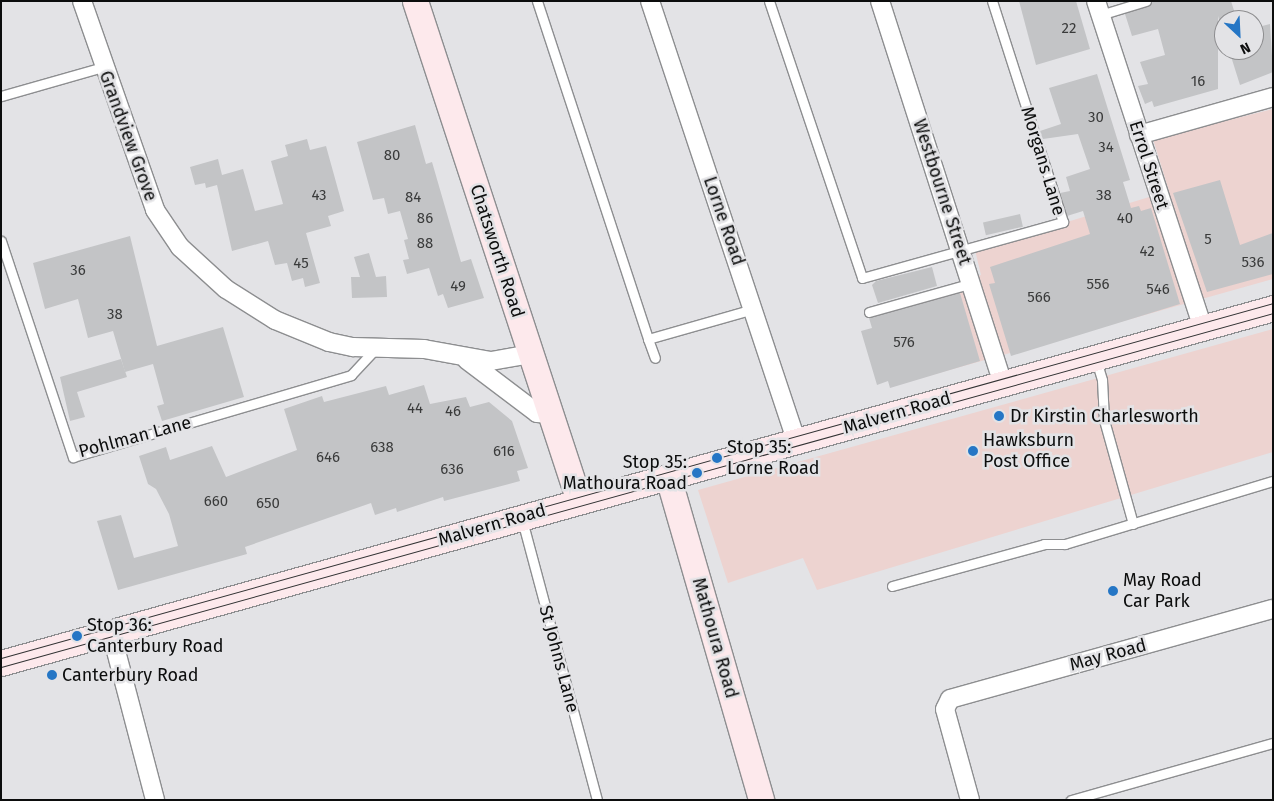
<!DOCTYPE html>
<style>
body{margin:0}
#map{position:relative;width:1274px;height:801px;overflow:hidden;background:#e3e3e6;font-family:"Fira Sans",sans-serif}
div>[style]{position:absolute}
.commercial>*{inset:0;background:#edd3d0}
.building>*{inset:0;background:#c3c4c6;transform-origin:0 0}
.roads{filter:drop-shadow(1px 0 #8d8e90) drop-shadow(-1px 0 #8d8e90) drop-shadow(0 1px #8d8e90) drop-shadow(0 -1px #8d8e90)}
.lane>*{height:9px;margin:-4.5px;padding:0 4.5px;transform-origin:4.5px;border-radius:4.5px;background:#fff}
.street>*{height:18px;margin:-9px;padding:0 9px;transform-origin:9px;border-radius:9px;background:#fff}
.secondary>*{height:25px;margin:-12.5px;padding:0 12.5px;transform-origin:12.5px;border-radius:12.5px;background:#fde9ec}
.tram>*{height:1px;margin:-0.5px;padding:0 0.5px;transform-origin:0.5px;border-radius:0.5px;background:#323334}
.dots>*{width:14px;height:14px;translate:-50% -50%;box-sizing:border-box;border:2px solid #e3e3e6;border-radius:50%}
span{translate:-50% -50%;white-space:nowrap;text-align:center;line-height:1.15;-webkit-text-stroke:5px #e3e3e6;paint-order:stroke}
.number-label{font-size:15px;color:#3a3b3b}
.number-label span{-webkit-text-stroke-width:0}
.street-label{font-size:18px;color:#0c0d0d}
.poi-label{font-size:18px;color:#0c0d0d}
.left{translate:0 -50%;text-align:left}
.right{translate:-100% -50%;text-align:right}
.frame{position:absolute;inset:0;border:2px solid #0c0d0d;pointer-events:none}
.north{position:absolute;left:1214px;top:10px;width:50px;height:50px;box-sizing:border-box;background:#e3e3e6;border:1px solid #8d8d8f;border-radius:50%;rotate:155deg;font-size:14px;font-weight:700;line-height:20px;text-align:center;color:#0c0d0d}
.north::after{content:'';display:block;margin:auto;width:18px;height:22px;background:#2576c5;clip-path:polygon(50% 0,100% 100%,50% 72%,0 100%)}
</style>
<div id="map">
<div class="commercial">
<i style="clip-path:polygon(1273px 109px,1273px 279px,910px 381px,884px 305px,981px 275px,975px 250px,1169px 191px,1153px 139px)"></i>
<i style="clip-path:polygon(1273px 329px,1273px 452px,817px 590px,803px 558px,728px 583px,698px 490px)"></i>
</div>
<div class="building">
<i style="clip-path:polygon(1019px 1px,1076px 1px,1090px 49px,1036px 65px)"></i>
<i style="clip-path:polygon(1155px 1px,1231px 1px,1237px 20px,1219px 20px,1218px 16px,1218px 89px,1154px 107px,1152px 101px,1145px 104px,1138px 86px,1148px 84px,1140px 62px,1165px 55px,1158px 29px,1132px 36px,1125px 14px)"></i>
<i style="clip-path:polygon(1270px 24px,1273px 72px,1240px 85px,1229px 50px,1254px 50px,1254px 28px)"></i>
<i style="clip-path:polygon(1097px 74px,1130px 180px,1123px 182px,1131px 208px,1139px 206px,1141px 211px,1151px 208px,1180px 304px,1011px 356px,989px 284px,995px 283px,990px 267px,1090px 234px,1083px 211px,1067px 216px,1060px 193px,1070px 191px,1066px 177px,1090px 169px,1078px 134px,1043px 139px,1040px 131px,1061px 124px,1049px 88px)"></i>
<i style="clip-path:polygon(415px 125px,426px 164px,432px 162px,461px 262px,471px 259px,484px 298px,448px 308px,443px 294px,438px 296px,429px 268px,407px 274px,403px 260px,409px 259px,404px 240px,408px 239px,400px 211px,388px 214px,384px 198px,373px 200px,357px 142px)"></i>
<i style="clip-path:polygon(307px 139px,310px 150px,326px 146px,344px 211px,328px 216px,331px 226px,306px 233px,320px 283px,305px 287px,303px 278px,292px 281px,287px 263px,275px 265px,268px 241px,232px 251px,217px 185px,206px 188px,205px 183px,195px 185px,190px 167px,218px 159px,222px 175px,243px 169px,255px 211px,283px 204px,271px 161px,288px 156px,285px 145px)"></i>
<i style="clip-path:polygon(1220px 180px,1240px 245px,1273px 233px,1273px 274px,1207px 292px,1173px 193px)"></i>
<i style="left:1020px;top:214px;width:13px;height:38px;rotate:77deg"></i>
<i style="clip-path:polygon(130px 236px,157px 346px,223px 327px,244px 397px,162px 421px,157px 406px,164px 404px,153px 364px,125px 372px,113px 331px,88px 338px,78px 299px,45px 309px,33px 263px)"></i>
<i style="clip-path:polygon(369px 253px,376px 277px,386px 276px,387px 297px,352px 298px,351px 277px,360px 277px,354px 257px)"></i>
<i style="clip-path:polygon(932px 267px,937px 286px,878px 303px,872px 285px,876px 281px)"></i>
<i style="clip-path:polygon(960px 293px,980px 361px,890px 388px,888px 381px,877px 385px,861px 331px,872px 328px,869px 318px)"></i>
<i style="clip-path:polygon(121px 359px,127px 377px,77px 392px,85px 417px,70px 421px,60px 377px)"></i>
<i style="clip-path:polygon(424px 385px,430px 404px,466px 397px,470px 407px,489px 402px,512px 421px,528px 468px,517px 471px,520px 481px,444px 501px,443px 497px,397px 512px,396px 508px,375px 515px,371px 503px,245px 547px,247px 554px,118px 590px,97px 521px,121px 515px,134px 558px,178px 546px,169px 514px,156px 489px,148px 484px,139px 456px,166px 447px,170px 460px,212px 446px,226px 477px,297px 450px,284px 409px,322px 396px,324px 402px,386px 386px,389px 395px)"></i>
</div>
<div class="roads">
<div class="lane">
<i style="left:537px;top:1px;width:356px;rotate:71.8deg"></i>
<i style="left:648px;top:339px;width:109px;rotate:-15.9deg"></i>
<i style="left:769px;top:1px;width:292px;rotate:71.4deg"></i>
<i style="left:862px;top:278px;width:209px;rotate:-15.6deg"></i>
<i style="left:1063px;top:222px;width:232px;rotate:-107.8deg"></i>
<i style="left:1100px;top:15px;width:48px;rotate:-16.9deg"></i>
<i style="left:1px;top:96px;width:106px;rotate:-15.9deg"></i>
<i style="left:1px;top:241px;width:228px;rotate:71.6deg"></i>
<i style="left:73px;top:457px;width:290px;rotate:-16.4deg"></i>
<i style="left:351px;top:375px;width:35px;rotate:-47deg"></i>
<i style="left:869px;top:312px;width:107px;rotate:-15.7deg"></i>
<i style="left:648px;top:339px;width:20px;rotate:70deg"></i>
<i style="left:1096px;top:360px;width:21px;rotate:73deg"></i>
<i style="left:1102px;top:380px;width:40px;rotate:87.1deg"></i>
<i style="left:1104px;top:420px;width:108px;rotate:74.4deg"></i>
<i style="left:522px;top:520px;width:290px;rotate:75deg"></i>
<i style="left:892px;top:586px;width:158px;rotate:-15.4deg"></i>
<i style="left:1044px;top:544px;width:21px"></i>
<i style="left:1065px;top:544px;width:217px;rotate:-16.9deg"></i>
<i style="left:1071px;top:800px;width:210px;rotate:-15.8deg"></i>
</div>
<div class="street">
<i style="left:82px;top:1px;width:221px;rotate:70.7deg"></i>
<i style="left:155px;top:210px;width:45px;rotate:56deg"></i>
<i style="left:180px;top:247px;width:62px;rotate:42.4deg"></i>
<i style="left:226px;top:289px;width:58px;rotate:32.3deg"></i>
<i style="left:275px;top:320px;width:58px;rotate:22.2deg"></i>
<i style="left:329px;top:342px;width:25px;rotate:12deg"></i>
<i style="left:353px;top:347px;width:71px;rotate:1.6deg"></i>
<i style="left:424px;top:349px;width:68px;rotate:10.2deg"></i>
<i style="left:491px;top:361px;width:41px;rotate:-9.9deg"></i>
<i style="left:650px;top:1px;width:464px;rotate:71.6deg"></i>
<i style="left:880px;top:1px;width:401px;rotate:72.2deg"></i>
<i style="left:1096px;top:1px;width:344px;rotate:71.9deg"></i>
<i style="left:1139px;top:135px;width:139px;rotate:-15.8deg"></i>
<i style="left:467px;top:360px;width:88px;rotate:37.1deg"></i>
<i style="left:537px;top:413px;width:14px;rotate:4deg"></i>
<i style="left:111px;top:632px;width:174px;rotate:75.3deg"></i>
<i style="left:970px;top:800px;width:94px;rotate:-105.4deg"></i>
<i style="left:945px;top:709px;width:11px;rotate:-63deg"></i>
<i style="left:950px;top:699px;width:335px;rotate:-15.6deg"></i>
</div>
<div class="secondary">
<i style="left:415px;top:1px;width:526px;rotate:71.84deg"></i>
<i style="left:668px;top:477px;width:336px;rotate:73.9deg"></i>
<i style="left:1px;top:663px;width:1321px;rotate:-15.59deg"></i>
</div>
</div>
<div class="tram">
<i style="left:1px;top:658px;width:1321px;rotate:-15.59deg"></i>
<i style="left:1px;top:667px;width:1320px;rotate:-15.55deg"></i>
</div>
<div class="dots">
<i style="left:999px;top:416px;background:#2576c5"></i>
<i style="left:973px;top:451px;background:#2576c5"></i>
<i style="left:717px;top:458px;background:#2576c5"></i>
<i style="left:697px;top:473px;background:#2576c5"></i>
<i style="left:1113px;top:591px;background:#2576c5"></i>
<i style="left:77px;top:636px;background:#2576c5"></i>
<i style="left:52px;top:675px;background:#2576c5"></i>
</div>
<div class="number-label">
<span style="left:1069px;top:29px">22</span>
<span style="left:1198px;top:82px">16</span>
<span style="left:1096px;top:118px">30</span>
<span style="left:1106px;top:148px">34</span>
<span style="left:392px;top:156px">80</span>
<span style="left:319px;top:196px">43</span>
<span style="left:1104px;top:196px">38</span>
<span style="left:413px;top:198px">84</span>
<span style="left:425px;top:219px">86</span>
<span style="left:1125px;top:219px">40</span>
<span style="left:1208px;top:240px">5</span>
<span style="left:425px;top:244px">88</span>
<span style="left:1147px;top:252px">42</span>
<span style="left:1253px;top:263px">536</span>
<span style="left:301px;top:264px">45</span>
<span style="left:78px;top:271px">36</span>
<span style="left:1098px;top:285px">556</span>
<span style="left:458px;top:287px">49</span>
<span style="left:1158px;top:290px">546</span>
<span style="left:1039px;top:298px">566</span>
<span style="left:115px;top:315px">38</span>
<span style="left:904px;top:343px">576</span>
<span style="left:415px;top:409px">44</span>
<span style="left:453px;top:412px">46</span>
<span style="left:382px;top:448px">638</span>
<span style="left:504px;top:452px">616</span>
<span style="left:328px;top:458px">646</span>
<span style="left:452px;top:470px">636</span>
<span style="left:216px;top:502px">660</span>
<span style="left:268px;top:504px">650</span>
</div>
<div class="street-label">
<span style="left:128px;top:136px;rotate:70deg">Grandview Grove</span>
<span style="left:1043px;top:161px;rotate:73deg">Morgans Lane</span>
<span style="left:1149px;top:165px;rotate:72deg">Errol Street</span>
<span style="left:942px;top:192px;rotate:72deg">Westbourne Street</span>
<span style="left:724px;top:221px;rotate:71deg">Lorne Road</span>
<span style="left:497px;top:251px;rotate:72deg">Chatsworth Road</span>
<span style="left:897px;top:413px;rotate:-16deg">Malvern Road</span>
<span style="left:135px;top:437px;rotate:-15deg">Pohlman Lane</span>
<span style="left:492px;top:525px;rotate:-16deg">Malvern Road</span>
<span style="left:715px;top:638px;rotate:74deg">Mathoura Road</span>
<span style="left:1108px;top:655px;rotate:-15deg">May Road</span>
<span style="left:559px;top:659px;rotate:75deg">St Johns Lane</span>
</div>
<div class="poi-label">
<span class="left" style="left:1010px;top:416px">Dr Kirstin Charlesworth</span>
<span class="left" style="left:983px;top:451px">Hawksburn<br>Post Office</span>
<span class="left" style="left:727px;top:458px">Stop 35:<br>Lorne Road</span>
<span class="right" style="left:687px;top:473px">Stop 35:<br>Mathoura Road</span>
<span class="left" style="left:1123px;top:591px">May Road<br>Car Park</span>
<span class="left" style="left:87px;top:636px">Stop 36:<br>Canterbury Road</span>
<span class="left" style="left:62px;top:675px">Canterbury Road</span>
</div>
<div class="frame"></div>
<div class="north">N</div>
</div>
